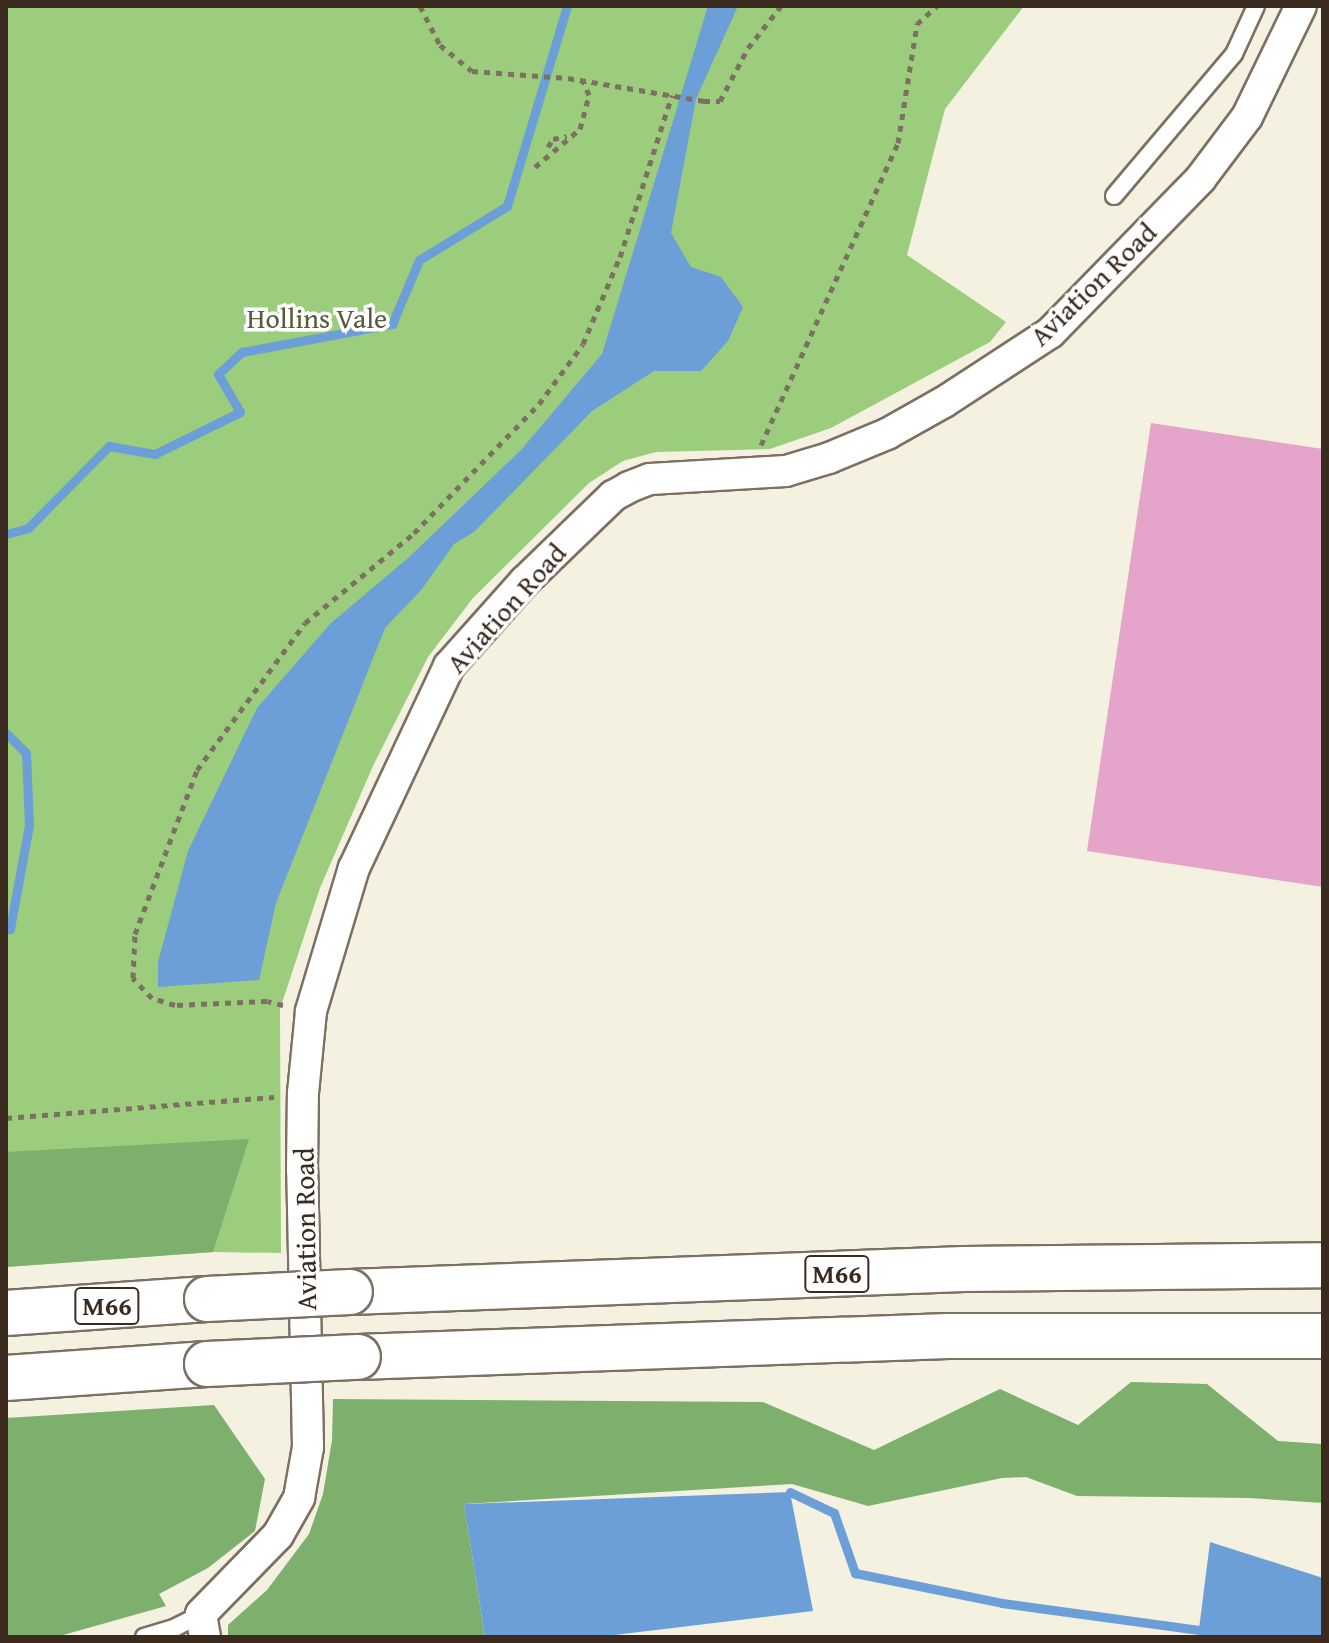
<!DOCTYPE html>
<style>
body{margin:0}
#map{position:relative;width:1329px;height:1643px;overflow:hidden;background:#f4f1e0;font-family:"Gentium Book Plus",serif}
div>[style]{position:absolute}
.green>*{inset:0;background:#9bcd7c}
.forest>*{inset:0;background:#7cb06c}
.water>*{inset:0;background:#6c9fd7}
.stream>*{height:9px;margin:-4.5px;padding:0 4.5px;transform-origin:4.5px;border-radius:4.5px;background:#6c9fd7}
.building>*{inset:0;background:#e5a4c9}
.path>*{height:5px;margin-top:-2.5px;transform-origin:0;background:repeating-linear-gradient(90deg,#7c7062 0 6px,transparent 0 12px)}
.roads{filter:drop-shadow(2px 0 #7c7062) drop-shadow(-2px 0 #7c7062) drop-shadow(0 2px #7c7062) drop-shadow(0 -2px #7c7062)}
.service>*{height:16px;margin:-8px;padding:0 8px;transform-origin:8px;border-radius:8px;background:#fff}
.minor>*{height:30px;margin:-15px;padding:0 15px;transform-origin:15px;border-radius:15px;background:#fff}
.motorway>*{height:44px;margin:-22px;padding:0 22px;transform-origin:22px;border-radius:22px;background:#fff}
.bridges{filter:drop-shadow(2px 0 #7c7062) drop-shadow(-2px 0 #7c7062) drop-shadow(0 2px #7c7062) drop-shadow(0 -2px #7c7062)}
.motorway-bridge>*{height:44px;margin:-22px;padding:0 22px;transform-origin:22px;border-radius:22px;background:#fff}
span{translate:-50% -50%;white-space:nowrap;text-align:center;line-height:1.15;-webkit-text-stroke:7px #fff;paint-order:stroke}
.shield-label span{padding:2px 6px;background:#fff;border:2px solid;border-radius:6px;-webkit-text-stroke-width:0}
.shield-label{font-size:26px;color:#3b2a1e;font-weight:700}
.street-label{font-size:28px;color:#3b2a1e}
.park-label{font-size:28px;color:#585b3a}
.frame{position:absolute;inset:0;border:8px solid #3b2a1e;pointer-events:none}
</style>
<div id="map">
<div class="green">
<i style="clip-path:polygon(6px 6px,1024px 6px,945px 109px,907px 255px,1006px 322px,990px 342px,831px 428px,770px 449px,656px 452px,623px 461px,589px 483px,473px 598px,428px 657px,373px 766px,320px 888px,280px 1009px,281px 1253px,213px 1252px,6px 1267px)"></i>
</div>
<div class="forest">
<i style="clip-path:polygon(249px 1139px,213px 1252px,6px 1267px,6px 1152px)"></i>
<i style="clip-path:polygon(1131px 1382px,1207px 1384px,1278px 1441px,1323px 1444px,1323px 1503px,1249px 1498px,1077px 1496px,1026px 1477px,1002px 1478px,868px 1506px,792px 1484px,464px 1504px,485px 1637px,228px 1637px,228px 1625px,267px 1590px,309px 1534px,323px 1494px,332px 1440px,333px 1399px,763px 1402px,874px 1450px,1000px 1389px,1078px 1425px)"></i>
<i style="clip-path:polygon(214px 1405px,265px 1479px,255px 1531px,208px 1568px,159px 1594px,166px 1606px,56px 1637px,6px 1637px,6px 1418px)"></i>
</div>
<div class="water">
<i style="clip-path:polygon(708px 6px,738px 6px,696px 99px,671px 233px,691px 267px,721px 277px,743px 307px,728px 341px,701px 371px,654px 371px,592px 411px,474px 532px,454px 544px,422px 589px,385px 628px,276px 903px,259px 980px,158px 987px,158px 962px,188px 851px,257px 708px,331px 623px,407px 559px,521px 450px,602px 354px)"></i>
<i style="clip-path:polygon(790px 1492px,813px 1611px,598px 1637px,485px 1637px,464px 1504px)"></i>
<i style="clip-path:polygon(1210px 1542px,1323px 1578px,1323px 1637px,1198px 1637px)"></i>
</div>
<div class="stream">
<i style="left:6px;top:534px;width:23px;rotate:-15deg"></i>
<i style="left:28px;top:528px;width:115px;rotate:-45.4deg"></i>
<i style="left:109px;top:446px;width:47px;rotate:9.9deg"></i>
<i style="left:155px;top:454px;width:95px;rotate:-26.3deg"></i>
<i style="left:240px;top:412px;width:44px;rotate:-120.1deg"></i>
<i style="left:218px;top:374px;width:33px;rotate:-43deg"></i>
<i style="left:242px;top:352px;width:153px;rotate:-10.6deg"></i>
<i style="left:392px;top:324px;width:69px;rotate:-67.1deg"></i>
<i style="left:419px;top:260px;width:103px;rotate:-31.5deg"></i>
<i style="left:507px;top:206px;width:209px;rotate:-73.3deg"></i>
<i style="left:6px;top:733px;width:28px;rotate:45deg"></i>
<i style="left:26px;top:753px;width:72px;rotate:87.6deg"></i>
<i style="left:29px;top:825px;width:106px;rotate:100.4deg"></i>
<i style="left:790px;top:1492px;width:49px;rotate:25.5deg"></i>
<i style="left:834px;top:1513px;width:64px;rotate:70.7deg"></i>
<i style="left:855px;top:1573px;width:150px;rotate:11.5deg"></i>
<i style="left:1002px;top:1603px;width:199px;rotate:7.8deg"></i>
</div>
<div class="building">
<i style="clip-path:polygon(1151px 423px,1323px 449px,1323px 887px,1087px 851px)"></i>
</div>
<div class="path">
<i style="left:420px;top:6px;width:44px;rotate:62.9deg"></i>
<i style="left:440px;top:45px;width:41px;rotate:39.1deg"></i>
<i style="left:472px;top:71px;width:96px;rotate:4.2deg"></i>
<i style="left:568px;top:78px;width:138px;rotate:9.6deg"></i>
<i style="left:704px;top:101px;width:16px"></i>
<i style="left:720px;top:101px;width:60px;rotate:-62.2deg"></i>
<i style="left:748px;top:48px;width:53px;rotate:-51.8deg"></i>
<i style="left:548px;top:147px;width:9px;rotate:-58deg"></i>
<i style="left:553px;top:139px;width:14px;rotate:-12deg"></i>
<i style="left:535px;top:167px;width:59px;rotate:-40.2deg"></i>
<i style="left:580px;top:129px;width:35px;rotate:-75deg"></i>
<i style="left:589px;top:95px;width:15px;rotate:-113deg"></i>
<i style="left:761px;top:445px;width:332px;rotate:-65.6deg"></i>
<i style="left:898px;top:143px;width:121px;rotate:-80.9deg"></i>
<i style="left:917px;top:24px;width:27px;rotate:-42deg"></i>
<i style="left:283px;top:1005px;width:16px;rotate:-166deg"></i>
<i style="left:267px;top:1001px;width:92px;rotate:177.5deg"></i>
<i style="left:175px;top:1005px;width:24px;rotate:-163deg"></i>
<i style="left:152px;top:998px;width:28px;rotate:-134deg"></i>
<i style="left:133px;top:978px;width:44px;rotate:-87.4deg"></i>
<i style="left:135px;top:934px;width:175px;rotate:-69.3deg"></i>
<i style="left:197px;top:770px;width:182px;rotate:-53.7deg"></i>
<i style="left:305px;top:623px;width:141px;rotate:-39.5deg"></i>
<i style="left:414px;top:533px;width:180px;rotate:-45.9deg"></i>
<i style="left:539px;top:404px;width:74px;rotate:-53.7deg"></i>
<i style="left:583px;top:344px;width:95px;rotate:-67deg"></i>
<i style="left:620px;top:257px;width:170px;rotate:-72.2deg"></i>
<i style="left:6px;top:1118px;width:269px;rotate:-4.5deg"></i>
</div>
<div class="roads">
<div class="service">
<i style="left:1114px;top:196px;width:186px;rotate:-49.8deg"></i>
<i style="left:1234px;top:54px;width:53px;rotate:-65.4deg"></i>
<i style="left:144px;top:1637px;width:34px;rotate:-17deg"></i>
<i style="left:176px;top:1627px;width:28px;rotate:-27deg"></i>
</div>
<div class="minor">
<i style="left:205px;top:1637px;width:23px;rotate:-100deg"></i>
<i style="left:201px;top:1614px;width:110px;rotate:-45.7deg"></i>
<i style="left:278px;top:1535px;width:43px;rotate:-60.4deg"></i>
<i style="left:299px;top:1498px;width:52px;rotate:-80deg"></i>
<i style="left:308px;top:1447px;width:277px;rotate:-91.2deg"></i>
<i style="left:302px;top:1170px;width:77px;rotate:-89.3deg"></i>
<i style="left:303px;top:1093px;width:82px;rotate:-84.4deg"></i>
<i style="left:311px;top:1011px;width:149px;rotate:-73.3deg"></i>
<i style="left:354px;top:868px;width:223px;rotate:-64.8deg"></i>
<i style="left:449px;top:666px;width:113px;rotate:-48.2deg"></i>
<i style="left:524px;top:582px;width:124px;rotate:-44deg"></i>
<i style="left:613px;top:496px;width:18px;rotate:-29deg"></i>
<i style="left:629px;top:487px;width:22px;rotate:-21deg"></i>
<i style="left:650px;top:479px;width:136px;rotate:-3.4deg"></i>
<i style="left:786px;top:471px;width:45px;rotate:-16.8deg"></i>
<i style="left:829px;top:458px;width:63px;rotate:-22.5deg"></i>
<i style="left:887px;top:434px;width:65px;rotate:-29.3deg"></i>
<i style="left:944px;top:402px;width:126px;rotate:-33.1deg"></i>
<i style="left:1050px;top:333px;width:216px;rotate:-45.7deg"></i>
<i style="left:1201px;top:178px;width:76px;rotate:-53deg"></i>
<i style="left:1247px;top:117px;width:123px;rotate:-64.1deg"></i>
</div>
<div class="motorway">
<i style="left:350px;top:1292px;width:614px;rotate:-2.15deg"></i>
<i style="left:964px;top:1269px;width:359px;rotate:-0.6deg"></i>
<i style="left:6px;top:1313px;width:201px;rotate:-4deg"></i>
<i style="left:358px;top:1357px;width:590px;rotate:-2.04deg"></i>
<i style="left:948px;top:1336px;width:375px"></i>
<i style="left:6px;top:1378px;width:201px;rotate:-4deg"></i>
</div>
</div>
<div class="bridges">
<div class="motorway-bridge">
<i style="left:207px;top:1299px;width:143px;rotate:-2.8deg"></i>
<i style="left:207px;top:1364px;width:151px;rotate:-2.7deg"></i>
</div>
</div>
<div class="shield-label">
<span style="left:837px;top:1274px">M66</span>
<span style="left:107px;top:1306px">M66</span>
</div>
<div class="street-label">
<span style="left:1093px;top:284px;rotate:-44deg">Aviation Road</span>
<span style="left:506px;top:608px;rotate:-48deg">Aviation Road</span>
<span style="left:305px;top:1229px;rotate:-91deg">Aviation Road</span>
</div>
<div class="park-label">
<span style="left:317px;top:318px">Hollins Vale</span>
</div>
<div class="frame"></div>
</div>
